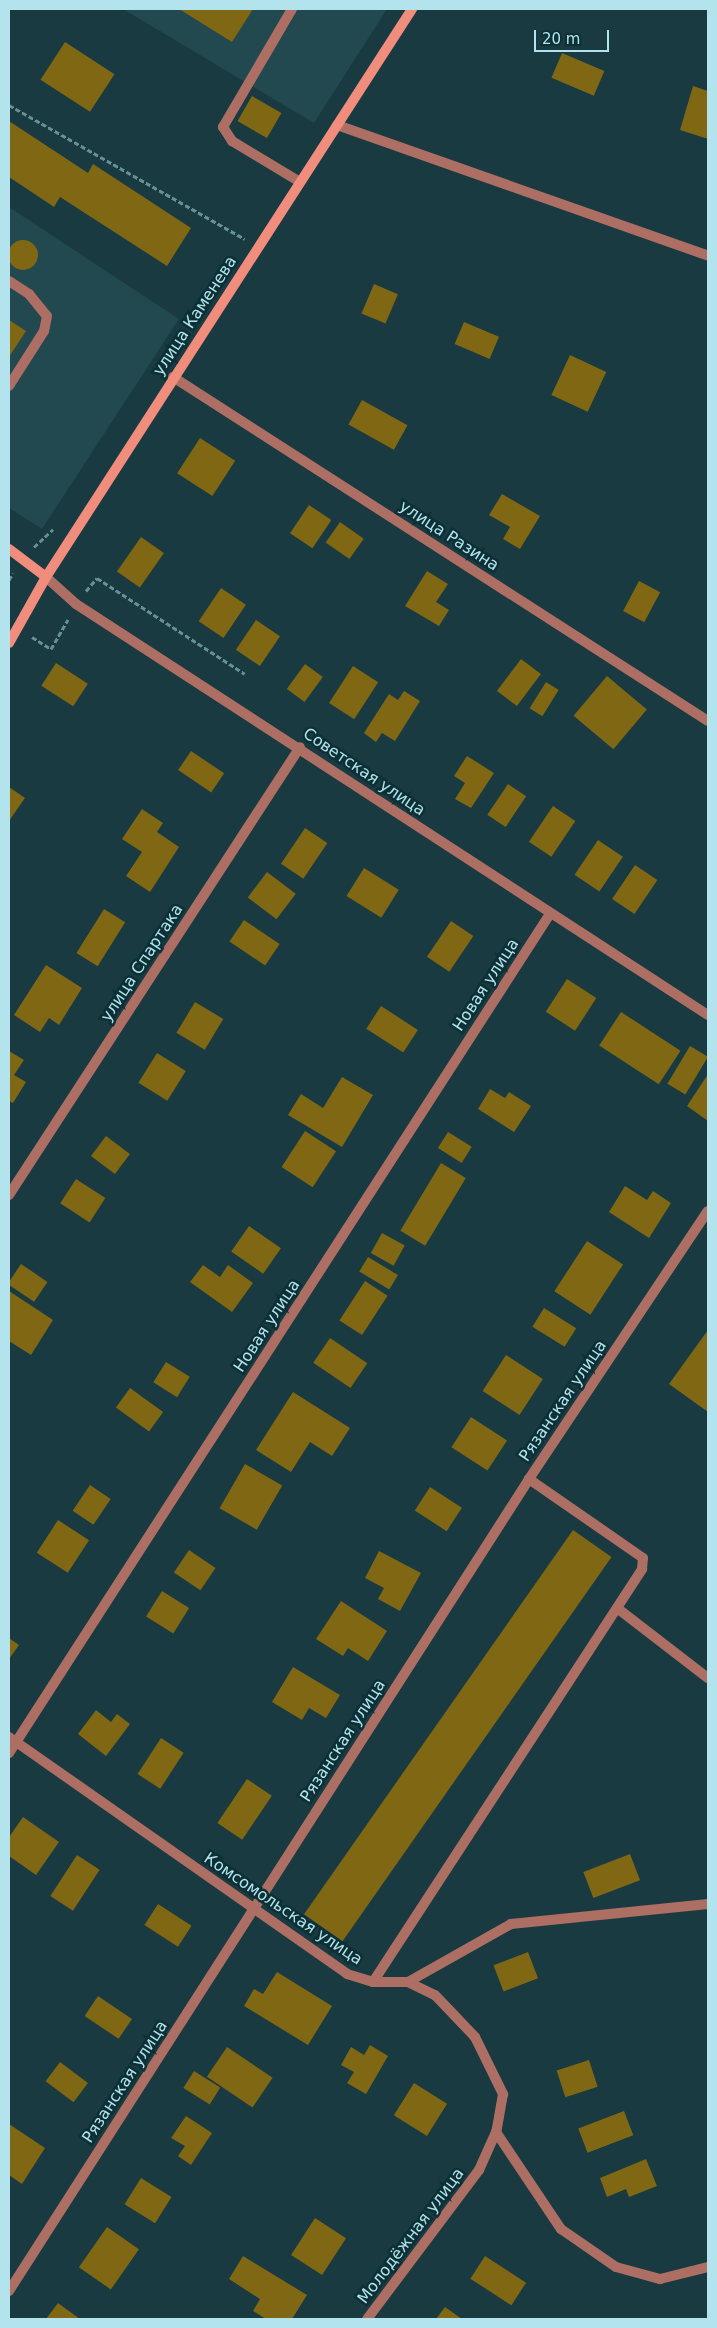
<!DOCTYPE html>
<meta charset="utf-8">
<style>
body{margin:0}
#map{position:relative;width:717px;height:2328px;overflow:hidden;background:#183a40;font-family:"DejaVu Sans",sans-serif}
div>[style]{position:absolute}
.built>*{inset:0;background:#224850}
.building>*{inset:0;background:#7f6714;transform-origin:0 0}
.round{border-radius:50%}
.path>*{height:3px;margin-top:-1.5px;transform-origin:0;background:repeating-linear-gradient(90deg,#679098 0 5px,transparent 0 7.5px)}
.lane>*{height:10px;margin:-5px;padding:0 5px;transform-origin:5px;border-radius:5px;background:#ad6e63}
.street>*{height:10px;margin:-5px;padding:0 5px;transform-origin:5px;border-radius:5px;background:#ad6e63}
.secondary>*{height:10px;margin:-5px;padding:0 5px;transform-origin:5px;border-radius:5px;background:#f18d7c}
span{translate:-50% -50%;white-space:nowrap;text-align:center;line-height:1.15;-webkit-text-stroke:5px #0c3036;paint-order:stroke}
.street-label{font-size:16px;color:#b3e3ed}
.frame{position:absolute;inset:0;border:10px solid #b3e3ed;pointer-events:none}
.scale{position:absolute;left:534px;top:30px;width:75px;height:22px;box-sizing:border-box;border:2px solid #b3e3ed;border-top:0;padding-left:6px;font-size:15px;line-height:18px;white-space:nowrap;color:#b3e3ed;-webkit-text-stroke:4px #0c3036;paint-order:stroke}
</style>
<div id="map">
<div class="built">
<i style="clip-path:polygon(123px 9px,387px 9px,314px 123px)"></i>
<i style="clip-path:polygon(9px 207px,179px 319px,42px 529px,9px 508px)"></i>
</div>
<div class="building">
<i style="clip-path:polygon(179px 9px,253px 9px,232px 42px)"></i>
<i style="left:65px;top:42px;width:59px;height:45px;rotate:33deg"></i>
<i style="left:562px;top:53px;width:46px;height:27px;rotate:23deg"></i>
<i style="clip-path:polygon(693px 86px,708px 91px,708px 139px,680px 130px)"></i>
<i style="left:252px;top:96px;width:34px;height:29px;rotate:30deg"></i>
<i style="clip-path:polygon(9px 121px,88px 173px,93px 164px,191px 228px,167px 266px,60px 197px,54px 207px,9px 177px)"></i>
<i class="round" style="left:8px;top:240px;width:30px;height:30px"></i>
<i style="left:374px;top:284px;width:26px;height:32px;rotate:23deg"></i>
<i style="clip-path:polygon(9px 320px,26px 331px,9px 357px)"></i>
<i style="left:464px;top:322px;width:38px;height:24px;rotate:23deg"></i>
<i style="left:570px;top:355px;width:40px;height:44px;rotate:25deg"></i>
<i style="left:362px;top:400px;width:52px;height:28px;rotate:29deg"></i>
<i style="left:200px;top:438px;width:42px;height:42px;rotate:33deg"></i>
<i style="clip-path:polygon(502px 494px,540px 516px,520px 549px,503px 539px,510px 527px,489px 515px)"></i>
<i style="left:309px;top:505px;width:27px;height:34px;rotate:34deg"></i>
<i style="left:340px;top:522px;width:29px;height:25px;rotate:35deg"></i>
<i style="left:141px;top:537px;width:28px;height:42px;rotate:35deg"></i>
<i style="clip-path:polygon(427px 571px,448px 584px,436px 602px,449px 610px,439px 626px,405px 606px)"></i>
<i style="left:639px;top:581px;width:24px;height:34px;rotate:28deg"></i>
<i style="left:221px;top:588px;width:30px;height:40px;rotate:34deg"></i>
<i style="left:256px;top:620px;width:29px;height:36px;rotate:34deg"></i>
<i style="left:521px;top:659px;width:25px;height:40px;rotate:37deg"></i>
<i style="left:56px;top:663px;width:38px;height:27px;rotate:33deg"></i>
<i style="left:305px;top:664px;width:22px;height:31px;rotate:36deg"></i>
<i style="left:353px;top:666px;width:30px;height:44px;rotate:33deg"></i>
<i style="left:607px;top:676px;width:52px;height:52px;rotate:40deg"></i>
<i style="left:546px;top:682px;width:15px;height:31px;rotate:32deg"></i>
<i style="clip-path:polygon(404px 691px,420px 701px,395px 741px,382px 733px,376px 742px,364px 733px,389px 694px,398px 700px)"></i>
<i style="left:191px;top:751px;width:40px;height:23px;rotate:34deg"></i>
<i style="clip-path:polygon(467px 756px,494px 773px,471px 808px,455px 799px,465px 783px,454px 776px)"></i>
<i style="left:508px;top:784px;width:22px;height:37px;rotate:34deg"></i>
<i style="clip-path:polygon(9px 787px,25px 798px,9px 821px)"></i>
<i style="left:553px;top:806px;width:27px;height:43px;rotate:34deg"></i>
<i style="clip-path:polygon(142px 809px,163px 823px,157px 832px,179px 847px,150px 892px,126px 876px,142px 852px,122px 839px)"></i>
<i style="left:305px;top:828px;width:27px;height:43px;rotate:34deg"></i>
<i style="left:598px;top:840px;width:30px;height:42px;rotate:34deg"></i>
<i style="left:635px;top:865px;width:27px;height:41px;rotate:34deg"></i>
<i style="left:364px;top:868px;width:41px;height:33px;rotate:32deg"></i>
<i style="left:267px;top:872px;width:36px;height:32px;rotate:37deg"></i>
<i style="left:104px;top:909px;width:25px;height:52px;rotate:32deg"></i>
<i style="left:244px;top:920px;width:43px;height:26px;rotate:34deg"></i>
<i style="left:451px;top:921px;width:27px;height:43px;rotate:34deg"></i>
<i style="clip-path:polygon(46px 965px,82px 988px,59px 1025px,49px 1018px,40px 1032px,14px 1015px)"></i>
<i style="left:567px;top:979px;width:35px;height:39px;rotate:33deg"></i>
<i style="left:195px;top:1002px;width:33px;height:36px;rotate:31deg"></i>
<i style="left:381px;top:1006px;width:44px;height:27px;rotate:33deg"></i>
<i style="left:621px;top:1012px;width:71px;height:40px;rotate:33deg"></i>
<i style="left:690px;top:1046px;width:21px;height:44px;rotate:31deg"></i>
<i style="clip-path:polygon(9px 1051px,24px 1060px,14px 1075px,26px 1082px,13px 1103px,9px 1101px)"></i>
<i style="left:157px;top:1053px;width:34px;height:35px;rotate:32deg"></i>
<i style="clip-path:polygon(708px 1074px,708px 1121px,687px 1106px)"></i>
<i style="clip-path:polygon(342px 1077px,373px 1095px,342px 1147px,288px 1115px,301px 1094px,323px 1108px)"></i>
<i style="clip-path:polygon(490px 1089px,505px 1098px,509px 1092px,531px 1106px,514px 1132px,478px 1109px)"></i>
<i style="left:305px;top:1131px;width:37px;height:43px;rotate:33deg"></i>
<i style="left:448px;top:1132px;width:28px;height:19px;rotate:32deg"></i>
<i style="left:106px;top:1136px;width:30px;height:25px;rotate:37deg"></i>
<i style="left:441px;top:1163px;width:29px;height:79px;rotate:31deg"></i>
<i style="left:76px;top:1179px;width:35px;height:29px;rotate:33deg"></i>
<i style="clip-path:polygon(625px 1186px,647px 1200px,653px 1191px,671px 1203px,649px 1238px,609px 1212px)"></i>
<i style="left:249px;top:1226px;width:39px;height:31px;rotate:35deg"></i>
<i style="left:382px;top:1233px;width:26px;height:23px;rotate:29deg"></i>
<i style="left:587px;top:1241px;width:43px;height:60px;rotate:33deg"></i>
<i style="left:368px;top:1257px;width:35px;height:17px;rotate:31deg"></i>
<i style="left:21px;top:1264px;width:32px;height:24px;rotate:34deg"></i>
<i style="clip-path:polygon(203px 1265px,220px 1277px,228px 1265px,253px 1283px,232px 1312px,190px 1282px)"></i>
<i style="left:365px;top:1281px;width:27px;height:47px;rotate:33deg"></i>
<i style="clip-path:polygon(9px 1291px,53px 1320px,31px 1355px,9px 1341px)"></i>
<i style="left:544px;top:1308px;width:38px;height:22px;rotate:32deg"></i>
<i style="clip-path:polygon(708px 1330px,708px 1412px,669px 1384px)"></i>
<i style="left:330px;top:1338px;width:45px;height:30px;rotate:34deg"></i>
<i style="left:506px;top:1355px;width:44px;height:43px;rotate:33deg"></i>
<i style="left:166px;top:1362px;width:28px;height:24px;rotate:32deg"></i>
<i style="left:130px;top:1388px;width:41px;height:24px;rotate:36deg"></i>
<i style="clip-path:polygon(293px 1392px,350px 1428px,332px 1456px,310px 1442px,291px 1472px,256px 1450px)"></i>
<i style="left:471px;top:1417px;width:43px;height:36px;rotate:33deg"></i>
<i style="left:245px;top:1464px;width:43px;height:51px;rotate:30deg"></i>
<i style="left:90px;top:1485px;width:25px;height:31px;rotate:34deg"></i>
<i style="left:430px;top:1487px;width:38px;height:28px;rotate:33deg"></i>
<i style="left:58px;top:1520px;width:37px;height:39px;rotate:33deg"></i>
<i style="left:573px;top:1530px;width:47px;height:469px;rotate:35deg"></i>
<i style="left:189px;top:1550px;width:32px;height:27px;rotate:34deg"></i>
<i style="clip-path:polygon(379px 1551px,421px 1573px,400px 1611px,378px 1599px,384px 1588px,365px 1578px)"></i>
<i style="left:162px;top:1591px;width:32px;height:30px;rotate:32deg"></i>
<i style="clip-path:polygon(341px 1601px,387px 1631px,368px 1661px,348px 1648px,343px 1656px,316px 1639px)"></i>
<i style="clip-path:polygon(9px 1638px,19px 1645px,9px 1659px)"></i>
<i style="clip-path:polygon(293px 1667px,340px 1695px,326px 1718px,309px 1708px,302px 1720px,272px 1702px)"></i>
<i style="clip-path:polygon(96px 1710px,111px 1722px,117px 1714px,130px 1724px,106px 1756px,78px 1734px)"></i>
<i style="left:161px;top:1738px;width:27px;height:43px;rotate:33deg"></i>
<i style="left:247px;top:1779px;width:30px;height:53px;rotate:34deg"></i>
<i style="clip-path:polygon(23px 1817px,59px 1842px,36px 1875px,9px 1856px,9px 1837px)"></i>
<i style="left:630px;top:1854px;width:28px;height:50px;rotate:69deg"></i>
<i style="left:77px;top:1855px;width:27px;height:49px;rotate:33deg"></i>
<i style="left:158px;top:1904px;width:40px;height:25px;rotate:33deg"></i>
<i style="left:528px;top:1952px;width:28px;height:37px;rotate:69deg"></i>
<i style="clip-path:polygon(277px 1972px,332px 2006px,308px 2045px,244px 2006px,254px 1989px,263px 1994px)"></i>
<i style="left:98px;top:1996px;width:41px;height:24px;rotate:34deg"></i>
<i style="clip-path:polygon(370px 2045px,388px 2056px,366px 2094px,347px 2083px,354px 2072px,341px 2065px,351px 2047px,364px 2055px)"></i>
<i style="left:227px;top:2047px;width:55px;height:36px;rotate:34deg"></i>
<i style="left:589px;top:2060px;width:28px;height:34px;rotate:72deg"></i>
<i style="left:60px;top:2062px;width:35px;height:24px;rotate:37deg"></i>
<i style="left:194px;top:2071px;width:31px;height:20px;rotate:32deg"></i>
<i style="left:414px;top:2083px;width:39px;height:38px;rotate:32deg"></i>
<i style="left:624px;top:2111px;width:26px;height:49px;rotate:69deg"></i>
<i style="clip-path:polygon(186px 2116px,212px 2133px,191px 2165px,178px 2156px,185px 2146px,171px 2138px)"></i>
<i style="clip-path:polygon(9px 2124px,45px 2148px,22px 2184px,9px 2175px)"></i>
<i style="clip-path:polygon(646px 2159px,657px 2186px,629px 2197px,626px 2189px,607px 2197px,600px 2178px)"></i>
<i style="left:141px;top:2178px;width:36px;height:31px;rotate:32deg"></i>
<i style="left:315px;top:2218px;width:37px;height:44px;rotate:33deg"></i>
<i style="left:107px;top:2227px;width:39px;height:49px;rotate:35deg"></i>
<i style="clip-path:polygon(243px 2256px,307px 2295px,292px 2319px,266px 2319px,253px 2311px,260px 2299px,229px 2279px)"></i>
<i style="left:485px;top:2256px;width:49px;height:27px;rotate:33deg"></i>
<i style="clip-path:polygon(58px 2303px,80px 2319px,46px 2319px)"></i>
<i style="clip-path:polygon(445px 2307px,462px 2319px,436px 2319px)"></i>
</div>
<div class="path">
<i style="left:9px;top:105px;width:271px;rotate:29.6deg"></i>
<i style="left:34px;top:547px;width:26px;rotate:-43deg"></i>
<i style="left:9px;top:580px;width:8px;rotate:-60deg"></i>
<i style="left:86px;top:591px;width:17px;rotate:-50deg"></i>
<i style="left:97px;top:578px;width:176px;rotate:33deg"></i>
<i style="left:32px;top:637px;width:22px;rotate:32deg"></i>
<i style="left:51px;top:649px;width:34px;rotate:-60deg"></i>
</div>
<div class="lane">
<i style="left:292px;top:9px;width:137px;rotate:120.3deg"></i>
<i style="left:223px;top:127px;width:17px;rotate:57deg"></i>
<i style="left:232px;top:141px;width:79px;rotate:31.1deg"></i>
<i style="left:9px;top:281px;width:24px;rotate:33deg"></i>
<i style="left:29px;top:294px;width:28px;rotate:51deg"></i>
<i style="left:47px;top:316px;width:15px;rotate:101deg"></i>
<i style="left:44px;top:331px;width:65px;rotate:122.5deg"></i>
<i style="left:617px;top:1608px;width:115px;rotate:37.6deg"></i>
<i style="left:373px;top:1982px;width:493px;rotate:-56.9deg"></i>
<i style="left:642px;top:1569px;width:11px;rotate:-85deg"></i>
<i style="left:643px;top:1558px;width:139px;rotate:-145.3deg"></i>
<i style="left:496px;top:2132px;width:117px;rotate:56.2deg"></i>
<i style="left:561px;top:2229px;width:67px;rotate:34.6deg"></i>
<i style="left:616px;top:2267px;width:46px;rotate:15.3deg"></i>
<i style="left:660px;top:2279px;width:49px;rotate:-14deg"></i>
</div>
<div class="street">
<i style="left:337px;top:125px;width:393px;rotate:19.4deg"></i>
<i style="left:173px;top:377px;width:636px;rotate:32.74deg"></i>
<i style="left:46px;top:577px;width:40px;rotate:42deg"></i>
<i style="left:76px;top:604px;width:754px;rotate:33.04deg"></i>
<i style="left:9px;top:1195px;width:534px;rotate:-56.99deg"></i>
<i style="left:9px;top:1737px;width:413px;rotate:35deg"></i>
<i style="left:347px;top:1974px;width:27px;rotate:17deg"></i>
<i style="left:373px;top:1982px;width:35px"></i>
<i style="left:408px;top:1982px;width:30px;rotate:26deg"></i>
<i style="left:435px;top:1995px;width:58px;rotate:46.4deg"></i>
<i style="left:475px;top:2037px;width:64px;rotate:63.8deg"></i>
<i style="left:503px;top:2094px;width:39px;rotate:100deg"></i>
<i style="left:496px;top:2132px;width:42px;rotate:114.1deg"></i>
<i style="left:479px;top:2170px;width:186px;rotate:126.9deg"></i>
<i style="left:9px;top:1753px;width:998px;rotate:-57.19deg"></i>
<i style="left:408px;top:1982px;width:118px;rotate:-29.4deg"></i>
<i style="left:511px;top:1924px;width:198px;rotate:-5.8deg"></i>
<i style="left:9px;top:2291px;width:964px;rotate:-57.36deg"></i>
<i style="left:529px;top:1479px;width:322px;rotate:-56.3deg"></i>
</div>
<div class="secondary">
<i style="left:9px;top:549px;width:46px;rotate:37.1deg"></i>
<i style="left:9px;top:643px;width:76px;rotate:-60.7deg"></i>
<i style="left:46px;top:577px;width:676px;rotate:-57.2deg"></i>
</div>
<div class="street-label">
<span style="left:195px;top:316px;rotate:-57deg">улица Каменева</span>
<span style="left:449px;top:536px;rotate:33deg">улица Разина</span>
<span style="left:364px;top:772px;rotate:34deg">Советская улица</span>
<span style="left:142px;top:963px;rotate:-57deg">улица Спартака</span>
<span style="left:486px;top:985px;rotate:-57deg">Новая улица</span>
<span style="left:267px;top:1326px;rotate:-57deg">Новая улица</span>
<span style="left:563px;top:1401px;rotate:-56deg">Рязанская улица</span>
<span style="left:343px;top:1741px;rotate:-57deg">Рязанская улица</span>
<span style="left:283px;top:1909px;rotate:34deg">Комсомольская улица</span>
<span style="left:125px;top:2082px;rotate:-57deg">Рязанская улица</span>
<span style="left:411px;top:2236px;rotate:-53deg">Молодёжная улица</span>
</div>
<div class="frame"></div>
<div class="scale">20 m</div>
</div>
